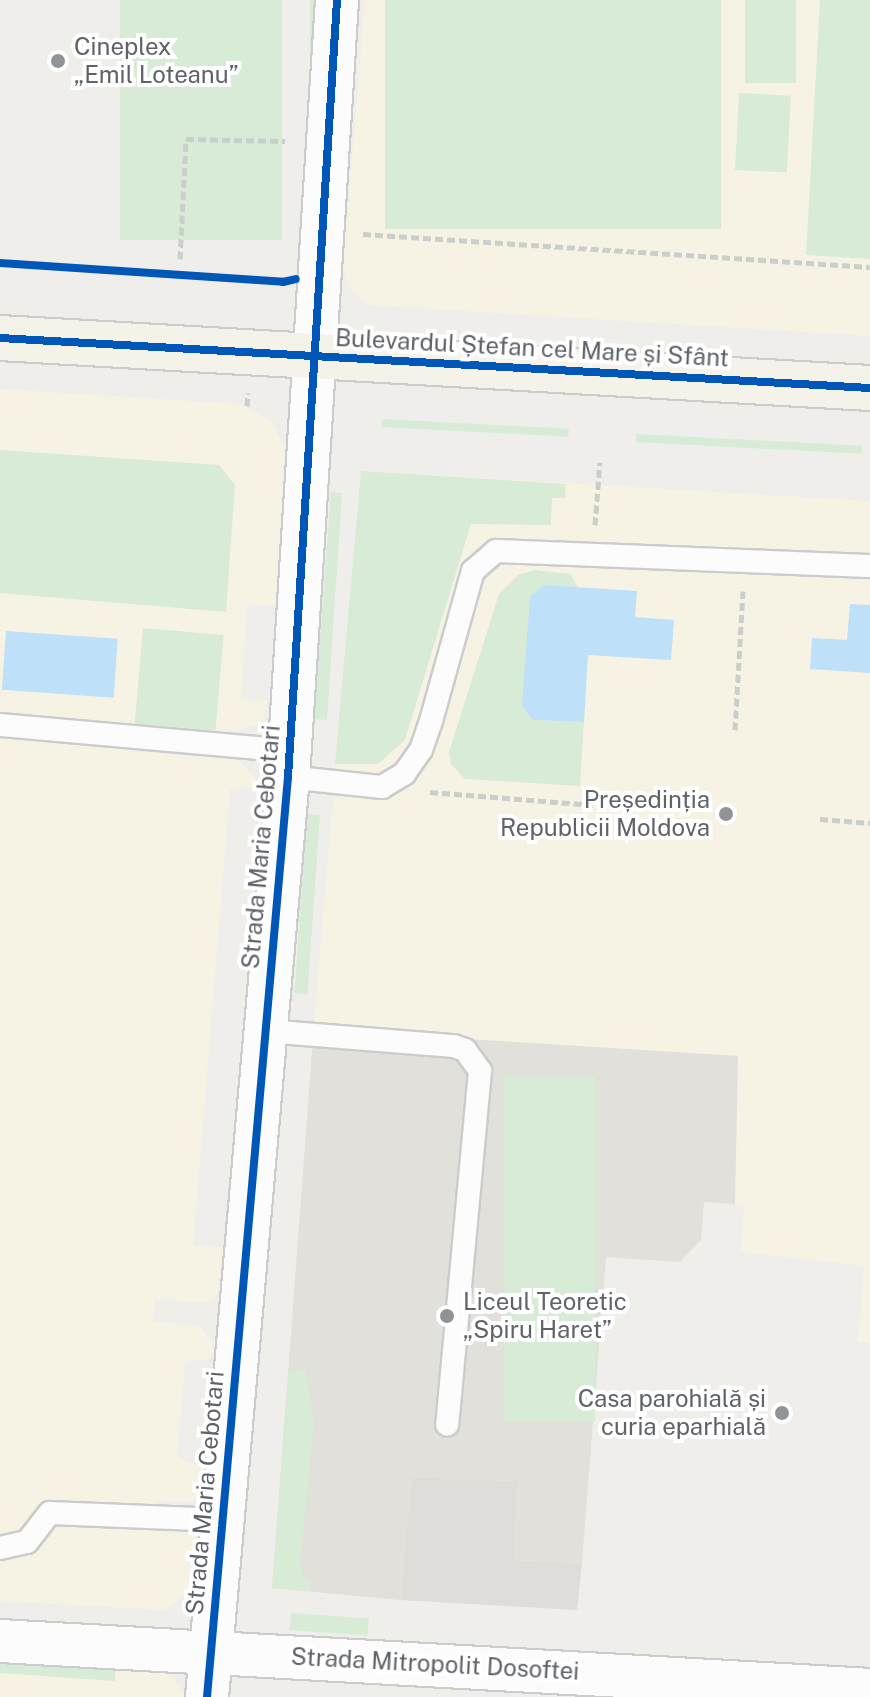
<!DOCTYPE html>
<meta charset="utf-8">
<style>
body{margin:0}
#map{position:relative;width:870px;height:1697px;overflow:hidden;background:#efeeea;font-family:"Public Sans",sans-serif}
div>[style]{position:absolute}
.commercial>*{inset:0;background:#f7f3e4}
.industrial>*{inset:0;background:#dfddda}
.education>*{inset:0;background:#e2e0da}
.green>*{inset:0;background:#d8ebd6;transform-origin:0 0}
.water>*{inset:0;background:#bfe0f9;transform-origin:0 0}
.path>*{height:5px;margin-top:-2.5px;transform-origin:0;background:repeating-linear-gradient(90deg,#cacfcc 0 8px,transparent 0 12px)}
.roads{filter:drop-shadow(2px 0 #cbcccc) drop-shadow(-2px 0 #cbcccc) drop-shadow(0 2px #cbcccc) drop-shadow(0 -2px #cbcccc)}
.lane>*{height:22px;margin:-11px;padding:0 11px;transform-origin:11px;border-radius:11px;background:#fdfcfc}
.street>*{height:42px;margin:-21px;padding:0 21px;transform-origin:21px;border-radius:21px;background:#fdfcfc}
.primary>*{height:44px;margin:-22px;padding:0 22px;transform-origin:22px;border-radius:22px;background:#f4f2e9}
.cycleway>*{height:8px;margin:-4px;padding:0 4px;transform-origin:4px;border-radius:4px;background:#0057b8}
.dots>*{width:22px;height:22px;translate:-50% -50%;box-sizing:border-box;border:4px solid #fff;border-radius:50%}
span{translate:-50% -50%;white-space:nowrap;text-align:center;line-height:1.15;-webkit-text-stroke:8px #fff;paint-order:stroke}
.poi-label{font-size:24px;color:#5f6368}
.left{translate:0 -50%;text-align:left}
.right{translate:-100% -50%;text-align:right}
.street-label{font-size:24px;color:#5f6368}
</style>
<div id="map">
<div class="commercial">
<i style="clip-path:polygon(365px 0,870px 0,870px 336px,368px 305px,350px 289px,343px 267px)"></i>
<i style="clip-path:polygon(0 389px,240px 404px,271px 421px,285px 447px,277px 606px,247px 604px,241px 700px,267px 701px,263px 722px,233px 732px,134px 724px,133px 751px,239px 760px,260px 786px,230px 789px,193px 1245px,226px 1248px,220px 1290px,209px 1303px,155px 1299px,153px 1321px,200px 1326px,217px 1348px,208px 1360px,185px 1361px,177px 1457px,205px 1469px,205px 1495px,189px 1502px,156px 1501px,154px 1524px,187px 1527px,202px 1549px,196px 1586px,165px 1610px,0 1601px)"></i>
<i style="clip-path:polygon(361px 471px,870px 501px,870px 1343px,858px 1342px,864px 1266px,741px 1252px,744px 1205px,735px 1204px,738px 1056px,324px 1030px,314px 1024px)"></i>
<i style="clip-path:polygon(0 1651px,165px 1666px,186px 1697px,0 1697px)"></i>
</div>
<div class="industrial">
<i style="clip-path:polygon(411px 1477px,518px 1481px,514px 1560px,582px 1563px,577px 1610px,400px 1600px)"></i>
</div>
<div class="education">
<i style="clip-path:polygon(314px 1024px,323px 1024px,325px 1030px,738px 1056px,735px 1204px,704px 1202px,701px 1240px,680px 1262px,606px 1257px,582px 1563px,514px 1560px,518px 1481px,411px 1477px,400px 1600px,272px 1588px)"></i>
</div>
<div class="green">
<i style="left:120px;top:0;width:162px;height:240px"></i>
<i style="left:310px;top:0;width:14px;height:225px"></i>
<i style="left:385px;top:0;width:336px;height:229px"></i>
<i style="left:745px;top:0;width:51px;height:83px"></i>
<i style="clip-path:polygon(820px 0,870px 0,870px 259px,806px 255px)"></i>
<i style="left:739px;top:93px;width:52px;height:77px;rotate:3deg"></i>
<i style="left:382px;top:419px;width:187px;height:8px;rotate:3deg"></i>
<i style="left:636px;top:434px;width:226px;height:8px;rotate:3deg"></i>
<i style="clip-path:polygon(0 450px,219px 465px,235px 485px,226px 612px,0 593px)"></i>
<i style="clip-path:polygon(361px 471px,566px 484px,565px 498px,552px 498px,551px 525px,471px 524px,405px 740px,378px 764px,335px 764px)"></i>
<i style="clip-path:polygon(331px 492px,342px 493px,327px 720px,314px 719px)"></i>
<i style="clip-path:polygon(536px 570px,571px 574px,578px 588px,544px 585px,533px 720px,584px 722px,580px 786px,465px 779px,451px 764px,449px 752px,499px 594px,518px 575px)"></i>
<i style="left:143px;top:628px;width:81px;height:96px;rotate:5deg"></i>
<i style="left:307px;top:814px;width:13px;height:180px;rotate:4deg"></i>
<i style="left:504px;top:1075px;width:91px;height:347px"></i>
<i style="clip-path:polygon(305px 1369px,314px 1421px,300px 1565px,303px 1576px,311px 1580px,310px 1591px,272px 1588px,289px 1370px)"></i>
<i style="left:291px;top:1613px;width:78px;height:17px;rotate:4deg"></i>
<i style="left:0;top:1659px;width:116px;height:14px;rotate:4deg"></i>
</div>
<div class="water">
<i style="clip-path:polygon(544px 585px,637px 591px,635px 617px,674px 620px,671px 660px,588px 655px,584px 722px,533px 720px,522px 706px,530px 597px)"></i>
<i style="clip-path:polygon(850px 604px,870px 605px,870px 673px,810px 669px,812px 638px,847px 640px)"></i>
<i style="left:6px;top:631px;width:112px;height:59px;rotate:4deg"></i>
</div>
<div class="path">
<i style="left:363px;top:234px;width:508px;rotate:3.72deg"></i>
<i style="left:180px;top:259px;width:120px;rotate:-87.1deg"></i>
<i style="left:186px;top:139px;width:99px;rotate:1.2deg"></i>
<i style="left:247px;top:406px;width:13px;rotate:-86deg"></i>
<i style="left:595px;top:525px;width:63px;rotate:-85.5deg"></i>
<i style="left:735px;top:730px;width:139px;rotate:-86.7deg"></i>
<i style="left:430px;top:792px;width:203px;rotate:4.5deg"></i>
<i style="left:820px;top:819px;width:50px;rotate:4.6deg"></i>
</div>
<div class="roads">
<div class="lane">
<i style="left:0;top:725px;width:291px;rotate:5.1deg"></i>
<i style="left:288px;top:777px;width:95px;rotate:6.1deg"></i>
<i style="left:382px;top:787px;width:26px;rotate:-31deg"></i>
<i style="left:404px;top:774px;width:29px;rotate:-55deg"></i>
<i style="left:421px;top:750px;width:31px;rotate:-71deg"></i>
<i style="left:431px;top:721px;width:156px;rotate:-74.4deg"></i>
<i style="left:473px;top:571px;width:30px;rotate:-41deg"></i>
<i style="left:496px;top:551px;width:374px;rotate:2.3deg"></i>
<i style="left:266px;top:1031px;width:189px;rotate:4.6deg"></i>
<i style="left:454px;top:1046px;width:12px;rotate:20deg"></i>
<i style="left:465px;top:1050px;width:26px;rotate:54deg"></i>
<i style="left:480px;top:1071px;width:355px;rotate:95.3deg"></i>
<i style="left:0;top:1548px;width:28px;rotate:-13deg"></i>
<i style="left:27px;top:1542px;width:37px;rotate:-52deg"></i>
<i style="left:50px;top:1513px;width:172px;rotate:2.3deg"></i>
</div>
<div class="street">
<i style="left:0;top:1641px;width:871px;rotate:3.22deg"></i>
<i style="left:207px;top:1697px;width:924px;rotate:-84.97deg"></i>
<i style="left:288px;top:777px;width:779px;rotate:-86.39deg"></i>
</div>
<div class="primary">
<i style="left:0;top:338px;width:871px;rotate:3.29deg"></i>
</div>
</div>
<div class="cycleway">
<i style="left:0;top:263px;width:284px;rotate:3.8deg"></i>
<i style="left:283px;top:282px;width:13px;rotate:-13deg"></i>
<i style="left:0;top:338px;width:871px;rotate:3.29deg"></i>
<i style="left:207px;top:1697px;width:924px;rotate:-84.97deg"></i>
<i style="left:288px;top:777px;width:779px;rotate:-86.39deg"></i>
</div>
<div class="dots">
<i style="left:58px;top:61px;background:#919496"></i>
<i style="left:726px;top:814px;background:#919496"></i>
<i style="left:447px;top:1316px;background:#919496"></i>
<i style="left:782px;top:1413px;background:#919496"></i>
</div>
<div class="poi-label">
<span class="left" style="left:74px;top:61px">Cineplex<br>„Emil Loteanu”</span>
<span class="right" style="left:710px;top:814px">Președinția<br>Republicii Moldova</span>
<span class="left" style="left:463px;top:1316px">Liceul Teoretic<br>„Spiru Haret”</span>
<span class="right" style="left:766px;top:1413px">Casa parohială și<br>curia eparhială</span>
</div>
<div class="street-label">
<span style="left:532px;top:348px;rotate:3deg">Bulevardul Ștefan cel Mare și Sfânt</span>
<span style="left:261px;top:847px;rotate:-85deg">Strada Maria Cebotari</span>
<span style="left:205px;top:1493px;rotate:-85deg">Strada Maria Cebotari</span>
<span style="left:435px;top:1664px;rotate:3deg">Strada Mitropolit Dosoftei</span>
</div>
</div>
